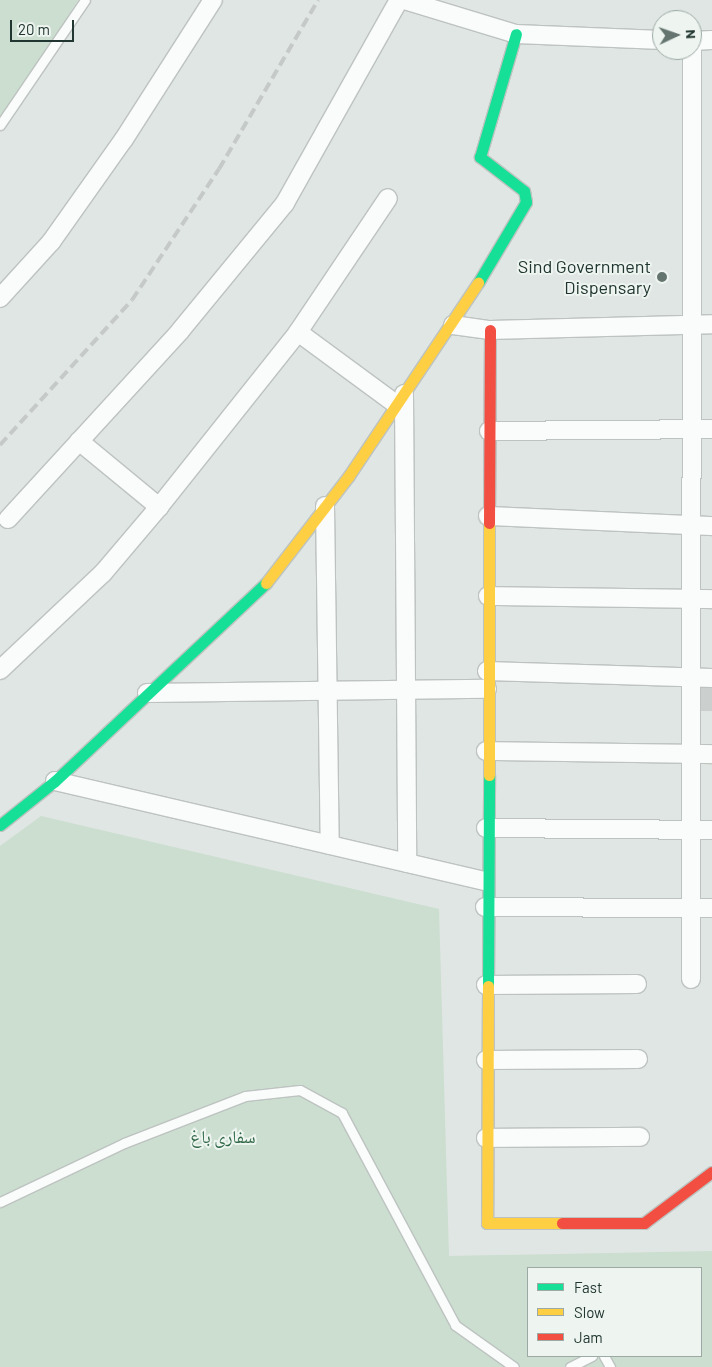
<!DOCTYPE html>
<meta charset="utf-8">
<style>
body{margin:0}
#map{position:relative;width:712px;height:1367px;overflow:hidden;background:#e0e6e3;font-family:Barlow,"Noto Naskh Arabic",sans-serif}
div>[style]{position:absolute}
.green>*{inset:0;background:#cbded0}
.building>*{inset:0;background:#cbcfcd;transform-origin:0 0}
.roads{filter:drop-shadow(1px 0 #bdc3c0) drop-shadow(-1px 0 #bdc3c0) drop-shadow(0 1px #bdc3c0) drop-shadow(0 -1px #bdc3c0)}
.lane>*{height:9px;margin:-4.5px;padding:0 4.5px;transform-origin:4.5px;border-radius:4.5px;background:#fafbfb}
.street>*{height:18px;margin:-9px;padding:0 9px;transform-origin:9px;border-radius:9px;background:#fafbfb}
.fast>*{height:11px;margin:-5.5px;padding:0 5.5px;transform-origin:5.5px;border-radius:5.5px;background:#16e098}
.slow>*{height:11px;margin:-5.5px;padding:0 5.5px;transform-origin:5.5px;border-radius:5.5px;background:#ffcf43}
.jam>*{height:11px;margin:-5.5px;padding:0 5.5px;transform-origin:5.5px;border-radius:5.5px;background:#f24e42}
.rail>*{height:4px;margin-top:-2px;transform-origin:0;background:repeating-linear-gradient(90deg,#c5c9c8 0 10px,transparent 0 15px)}
.dots>*{width:14px;height:14px;translate:-50% -50%;box-sizing:border-box;border:2px solid #eef5f1;border-radius:50%}
span{translate:-50% -50%;white-space:nowrap;text-align:center;line-height:1.15;-webkit-text-stroke:4px #eef5f1;paint-order:stroke}
.poi-label{font-size:18px;color:#213630}
.right{translate:-100% -50%;text-align:right}
.park-label{font-size:18px;color:#306846}
.legend{position:absolute;left:527px;top:1267px;width:175px;height:90px;box-sizing:border-box;background:#eef5f1;border:1px solid #9ca9a4;margin:0;padding:6px 9px;list-style:none;font-size:15px;color:#213630}
.legend li{display:flex;align-items:center;gap:10px;height:25px}
.legend b{width:25px;border:1px solid #9ca9a4}
.north{position:absolute;left:652px;top:10px;width:50px;height:50px;box-sizing:border-box;background:#eef5f1;border:1px solid #9ca9a4;border-radius:50%;rotate:87deg;font-size:14px;font-weight:700;line-height:20px;text-align:center;color:#213630}
.north::after{content:'';display:block;margin:auto;width:18px;height:22px;background:#64746f;clip-path:polygon(50% 0,100% 100%,50% 72%,0 100%)}
.scale{position:absolute;left:10px;top:20px;width:64px;height:22px;box-sizing:border-box;border:2px solid #213630;border-top:0;padding-left:6px;font-size:15px;line-height:18px;white-space:nowrap;color:#213630;-webkit-text-stroke:4px #eef5f1;paint-order:stroke}
</style>
<div id="map">
<div class="green">
<i style="clip-path:polygon(0 0,78px 0,0 124px)"></i>
<i style="clip-path:polygon(evenodd,41px 816px,439px 909px,449px 1256px,712px 1251px,712px 1367px,0 1367px,0 846px,41px 816px,528px 1268px,701px 1268px,701px 1356px,528px 1356px,528px 1268px)"></i>
</div>
<div class="building">
<i style="left:698px;top:682px;width:14px;height:29px"></i>
</div>
<div class="roads">
<div class="lane">
<i style="left:0;top:125px;width:151px;rotate:-55.8deg"></i>
<i style="left:0;top:1202px;width:137px;rotate:-25.4deg"></i>
<i style="left:124px;top:1143px;width:130px;rotate:-21.2deg"></i>
<i style="left:245px;top:1096px;width:55px;rotate:-6.2deg"></i>
<i style="left:300px;top:1090px;width:48px;rotate:28.7deg"></i>
<i style="left:342px;top:1113px;width:240px;rotate:61.9deg"></i>
<i style="left:455px;top:1325px;width:72px;rotate:35.4deg"></i>
<i style="left:604px;top:1356px;width:13px;rotate:61deg"></i>
<i style="left:570px;top:1367px;width:25px;rotate:-27deg"></i>
</div>
<div class="street">
<i style="left:404px;top:0;width:117px;rotate:16.9deg"></i>
<i style="left:516px;top:34px;width:146px;rotate:2.4deg"></i>
<i style="left:692px;top:41px;width:20px;rotate:-3deg"></i>
<i style="left:0;top:298px;width:76px;rotate:-47.7deg"></i>
<i style="left:51px;top:242px;width:126px;rotate:-54.7deg"></i>
<i style="left:124px;top:139px;width:165px;rotate:-57.4deg"></i>
<i style="left:453px;top:325px;width:37px;rotate:8deg"></i>
<i style="left:490px;top:330px;width:222px;rotate:-1.5deg"></i>
<i style="left:298px;top:332px;width:123px;rotate:36.4deg"></i>
<i style="left:404px;top:394px;width:469px;rotate:89.6deg"></i>
<i style="left:489px;top:431px;width:223px;rotate:-0.5deg"></i>
<i style="left:79px;top:441px;width:104px;rotate:39.5deg"></i>
<i style="left:159px;top:507px;width:223px;rotate:-51.5deg"></i>
<i style="left:298px;top:332px;width:161px;rotate:-56.1deg"></i>
<i style="left:325px;top:506px;width:339px;rotate:89.2deg"></i>
<i style="left:488px;top:516px;width:224px;rotate:2.6deg"></i>
<i style="left:8px;top:519px;width:255px;rotate:-47.5deg"></i>
<i style="left:180px;top:331px;width:166px;rotate:-50.6deg"></i>
<i style="left:285px;top:203px;width:233px;rotate:-60.7deg"></i>
<i style="left:488px;top:596px;width:224px;rotate:0.8deg"></i>
<i style="left:0;top:670px;width:141px;rotate:-43.3deg"></i>
<i style="left:103px;top:573px;width:87px;rotate:-49.7deg"></i>
<i style="left:487px;top:671px;width:225px;rotate:1.8deg"></i>
<i style="left:147px;top:693px;width:340px;rotate:-0.7deg"></i>
<i style="left:486px;top:751px;width:226px;rotate:0.8deg"></i>
<i style="left:55px;top:781px;width:441px;rotate:13.1deg"></i>
<i style="left:486px;top:828px;width:226px;rotate:0.5deg"></i>
<i style="left:485px;top:907px;width:227px;rotate:0.3deg"></i>
<i style="left:691px;top:979px;width:938px;rotate:-89.94deg"></i>
<i style="left:486px;top:985px;width:151px;rotate:-0.4deg"></i>
<i style="left:486px;top:1060px;width:152px;rotate:-0.4deg"></i>
<i style="left:486px;top:1138px;width:154px;rotate:-0.4deg"></i>
</div>
<div class="fast">
<i style="left:478px;top:283px;width:94px;rotate:-59.3deg"></i>
<i style="left:526px;top:202px;width:11px;rotate:-100deg"></i>
<i style="left:524px;top:191px;width:56px;rotate:-142.3deg"></i>
<i style="left:480px;top:157px;width:128px;rotate:-73.7deg"></i>
<i style="left:0;top:825px;width:70px;rotate:-38.7deg"></i>
<i style="left:55px;top:781px;width:289px;rotate:-43.2deg"></i>
<i style="left:488px;top:986px;width:211px;rotate:-89.7deg"></i>
</div>
<div class="slow">
<i style="left:266px;top:583px;width:134px;rotate:-52.3deg"></i>
<i style="left:348px;top:477px;width:234px;rotate:-56.2deg"></i>
<i style="left:489px;top:775px;width:252px;rotate:-90deg"></i>
<i style="left:488px;top:986px;width:237px;rotate:90.2deg"></i>
<i style="left:487px;top:1223px;width:75px"></i>
</div>
<div class="jam">
<i style="left:489px;top:523px;width:193px;rotate:-89.7deg"></i>
<i style="left:562px;top:1223px;width:82px"></i>
<i style="left:644px;top:1223px;width:85px;rotate:-36.9deg"></i>
</div>
</div>
<div class="rail">
<i style="left:0;top:445px;width:196px;rotate:-47.7deg"></i>
<i style="left:132px;top:300px;width:157px;rotate:-56.4deg"></i>
<i style="left:219px;top:169px;width:196px;rotate:-59.6deg"></i>
</div>
<div class="dots">
<i style="left:662px;top:277px;background:#64746f"></i>
</div>
<div class="poi-label">
<span class="right" style="left:651px;top:277px">Sind Government<br>Dispensary</span>
</div>
<div class="park-label">
<span style="left:223px;top:1136px">سفاری باغ</span>
</div>
<ul class="legend">
<li><b style="height:6px;background:#16e098"></b>Fast</li>
<li><b style="height:6px;background:#ffcf43"></b>Slow</li>
<li><b style="height:6px;background:#f24e42"></b>Jam</li>
</ul>
<div class="north">N</div>
<div class="scale">20 m</div>
</div>
